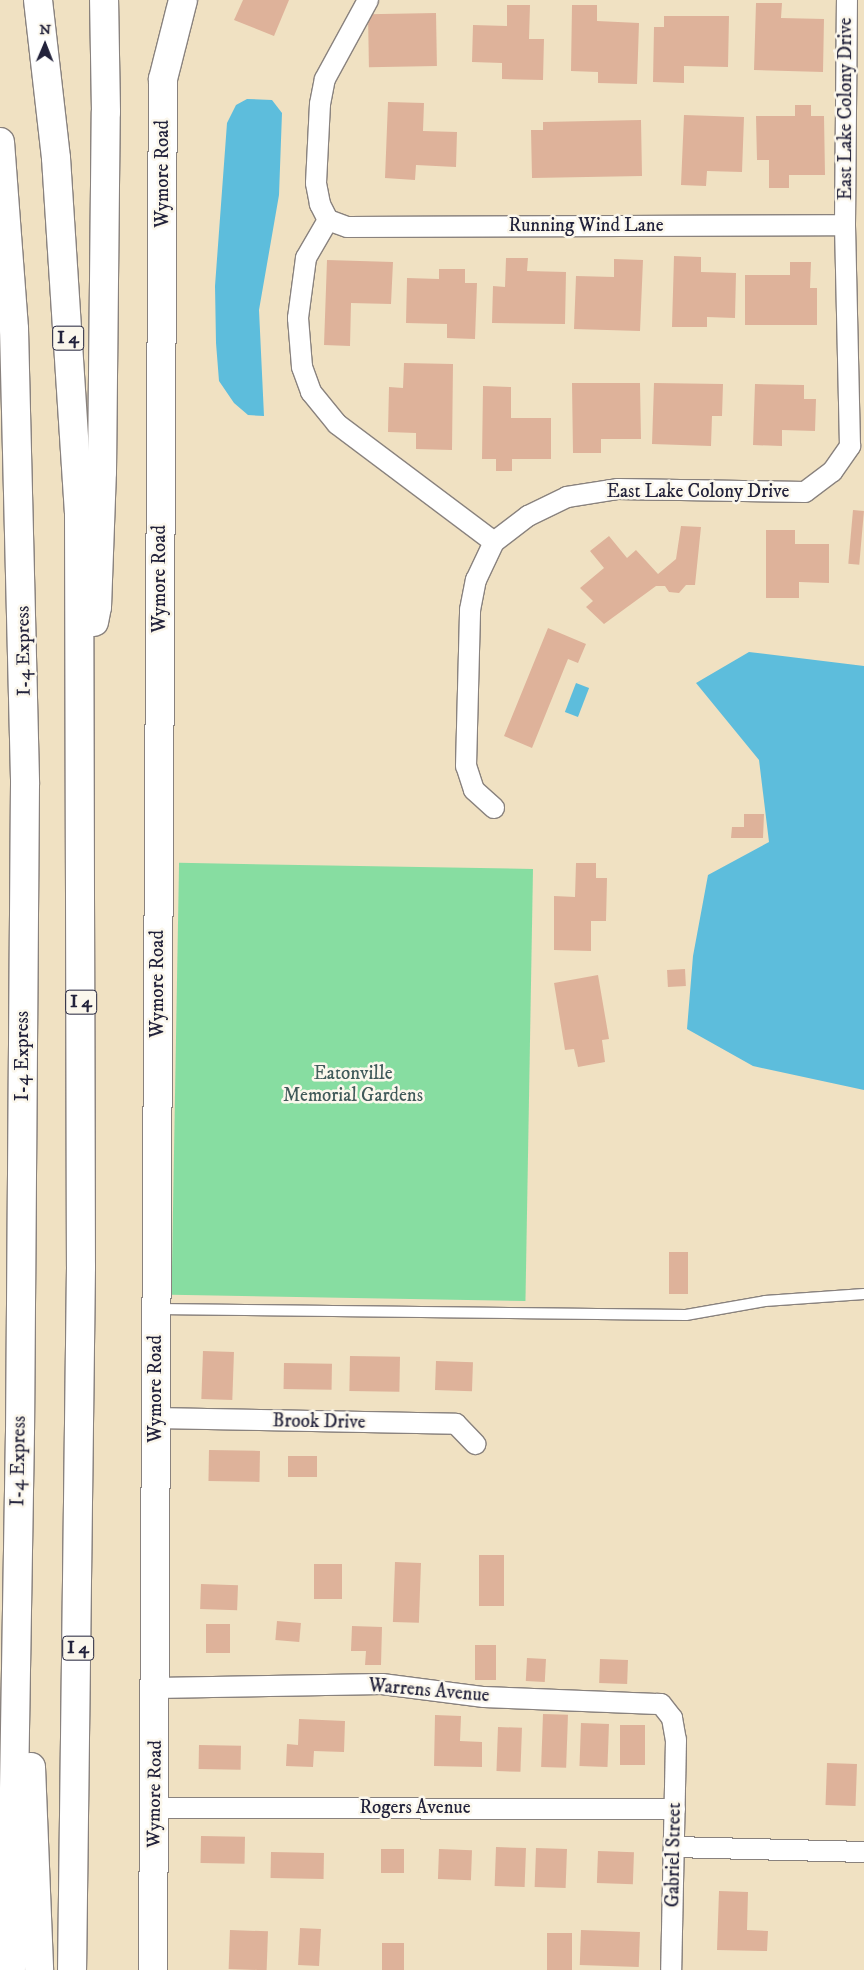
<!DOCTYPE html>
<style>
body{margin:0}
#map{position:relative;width:864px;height:1970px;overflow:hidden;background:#f0e1c2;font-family:"IM FELL DW Pica",serif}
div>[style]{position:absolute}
.green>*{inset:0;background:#87dda1;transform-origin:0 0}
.water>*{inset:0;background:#5dbddc;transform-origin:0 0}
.building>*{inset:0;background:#deb29a;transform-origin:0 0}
.roads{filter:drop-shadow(1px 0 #89827e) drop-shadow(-1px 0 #89827e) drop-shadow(0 1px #89827e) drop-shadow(0 -1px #89827e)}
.service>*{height:10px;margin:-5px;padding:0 5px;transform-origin:5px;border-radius:5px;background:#fff}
.minor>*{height:20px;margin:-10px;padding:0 10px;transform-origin:10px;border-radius:10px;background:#fff}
.secondary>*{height:28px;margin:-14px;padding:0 14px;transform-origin:14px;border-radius:14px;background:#fff}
.motorway>*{height:28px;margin:-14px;padding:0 14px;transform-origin:14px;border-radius:14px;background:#fff}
span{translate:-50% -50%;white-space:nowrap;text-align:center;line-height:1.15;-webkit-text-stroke:5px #fbf7ec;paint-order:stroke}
.shield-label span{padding:1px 4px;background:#fbf7ec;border:1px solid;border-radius:4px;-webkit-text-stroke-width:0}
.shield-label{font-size:18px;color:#22223b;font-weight:700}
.street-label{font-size:19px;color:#22223b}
.park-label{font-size:19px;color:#405a5a}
.north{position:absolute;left:20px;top:20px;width:50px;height:50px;-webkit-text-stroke:4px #fbf7ec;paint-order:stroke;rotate:1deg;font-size:14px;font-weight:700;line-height:20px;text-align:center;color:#22223b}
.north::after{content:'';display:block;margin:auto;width:18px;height:22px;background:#22223b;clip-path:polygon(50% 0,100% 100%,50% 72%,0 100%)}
</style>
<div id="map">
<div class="green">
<i style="left:533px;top:869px;width:432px;height:354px;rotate:91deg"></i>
</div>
<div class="water">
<i style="clip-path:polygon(247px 99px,272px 100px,282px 113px,279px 195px,259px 310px,264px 416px,248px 415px,234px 403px,219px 381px,216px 343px,215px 286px,227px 123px,236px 105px)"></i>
<i style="clip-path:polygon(749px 652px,864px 666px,864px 1090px,753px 1066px,687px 1029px,693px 956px,708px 875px,769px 842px,759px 760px,696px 683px)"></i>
<i style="left:576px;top:683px;width:14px;height:31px;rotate:21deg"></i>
</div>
<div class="building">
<i style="clip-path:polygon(243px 0,289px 0,274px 36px,234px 20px)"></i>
<i style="clip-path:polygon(756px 3px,782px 3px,781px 18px,824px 19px,823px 72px,754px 70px)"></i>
<i style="clip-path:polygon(507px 5px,530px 5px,529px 39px,544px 39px,543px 80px,502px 79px,502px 63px,472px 62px,473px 25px,507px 26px)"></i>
<i style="clip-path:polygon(572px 5px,597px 5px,597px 21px,639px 23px,637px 84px,598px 83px,598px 72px,571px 71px)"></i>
<i style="left:436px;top:13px;width:53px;height:68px;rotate:89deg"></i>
<i style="clip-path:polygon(664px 16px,729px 16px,728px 67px,684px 66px,684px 83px,653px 82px,654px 27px,664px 27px)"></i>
<i style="clip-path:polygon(388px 102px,424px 103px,423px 131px,457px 132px,456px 167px,416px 165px,415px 180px,385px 178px)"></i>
<i style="clip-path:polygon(795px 105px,811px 105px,811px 116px,824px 116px,825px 175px,789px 175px,789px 188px,769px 188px,769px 160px,757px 160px,756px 116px,795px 116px)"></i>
<i style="clip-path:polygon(684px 115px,744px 117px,742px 172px,707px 171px,706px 186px,681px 185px)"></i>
<i style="clip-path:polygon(641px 120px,642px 176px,532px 178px,531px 130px,543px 130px,543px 122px)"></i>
<i style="clip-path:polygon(674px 256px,701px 257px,701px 272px,736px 273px,735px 318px,707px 317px,707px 327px,672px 327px)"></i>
<i style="clip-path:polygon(506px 258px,528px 258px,527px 271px,566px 272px,565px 324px,492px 323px,493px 286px,505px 287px)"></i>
<i style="clip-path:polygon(614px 259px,643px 260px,640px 331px,574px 329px,576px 276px,614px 277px)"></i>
<i style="clip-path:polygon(327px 260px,393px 262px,391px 304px,351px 303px,350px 346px,324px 345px)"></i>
<i style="clip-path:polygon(790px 262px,811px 262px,810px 288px,817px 288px,817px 325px,745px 325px,745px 275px,790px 275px)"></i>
<i style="clip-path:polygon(439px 269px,465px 269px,465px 283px,477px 283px,475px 339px,447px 338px,447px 324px,406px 323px,407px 278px,439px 279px)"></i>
<i style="clip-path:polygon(404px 363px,453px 364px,452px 450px,416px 449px,416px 433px,388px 432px,389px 387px,403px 388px)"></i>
<i style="clip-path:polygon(572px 383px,640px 383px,641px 439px,601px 439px,601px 453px,573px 453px)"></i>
<i style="clip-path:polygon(654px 383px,723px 384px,722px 416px,712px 416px,711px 446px,652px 444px)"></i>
<i style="clip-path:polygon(755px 384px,804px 385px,804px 399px,816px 399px,815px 431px,782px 430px,782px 446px,753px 445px)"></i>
<i style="clip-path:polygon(483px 386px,511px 387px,511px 418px,551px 418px,551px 459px,512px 459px,512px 471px,496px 471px,496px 459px,482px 459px)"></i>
<i style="left:853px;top:510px;width:11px;height:54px;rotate:5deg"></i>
<i style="clip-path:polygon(681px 526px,701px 527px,695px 585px,686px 585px,679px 593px,669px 592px,665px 586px,656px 586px,604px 624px,586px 607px,593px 601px,580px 588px,604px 568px,590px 551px,609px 536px,627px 558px,636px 550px,658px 574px,676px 559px)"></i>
<i style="clip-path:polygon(766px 530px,795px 530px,795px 544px,829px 544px,829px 583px,799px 582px,799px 598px,766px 598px)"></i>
<i style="clip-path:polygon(548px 628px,586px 644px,578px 663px,568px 659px,532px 748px,504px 736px)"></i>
<i style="clip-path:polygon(744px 814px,764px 814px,763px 838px,731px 838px,732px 827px,744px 827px)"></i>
<i style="clip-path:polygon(576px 863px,596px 863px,596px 878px,607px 878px,606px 921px,591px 921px,591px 951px,554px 950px,554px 896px,575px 897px)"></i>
<i style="left:685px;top:969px;width:17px;height:18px;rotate:87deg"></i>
<i style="clip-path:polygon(598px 975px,609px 1039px,602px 1040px,605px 1062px,578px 1067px,574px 1049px,565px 1050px,554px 983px)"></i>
<i style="left:669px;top:1252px;width:19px;height:42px"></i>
<i style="left:203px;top:1351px;width:31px;height:48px;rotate:2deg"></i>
<i style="left:350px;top:1356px;width:50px;height:35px;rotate:1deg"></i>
<i style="left:436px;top:1361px;width:37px;height:29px;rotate:2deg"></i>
<i style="left:284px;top:1363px;width:48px;height:26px;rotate:1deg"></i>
<i style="left:209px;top:1450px;width:51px;height:31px;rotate:1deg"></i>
<i style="left:288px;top:1456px;width:29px;height:21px"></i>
<i style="left:479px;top:1555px;width:25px;height:51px"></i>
<i style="left:395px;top:1562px;width:26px;height:60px;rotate:2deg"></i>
<i style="left:314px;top:1564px;width:28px;height:35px"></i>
<i style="left:201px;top:1584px;width:37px;height:25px;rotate:2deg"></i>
<i style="left:277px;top:1621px;width:24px;height:19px;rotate:5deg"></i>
<i style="left:206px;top:1624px;width:24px;height:29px"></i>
<i style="clip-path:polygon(352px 1626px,382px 1627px,381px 1665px,365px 1665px,366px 1651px,351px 1651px)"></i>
<i style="left:475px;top:1645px;width:21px;height:35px"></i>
<i style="left:527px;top:1658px;width:19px;height:23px;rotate:3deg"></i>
<i style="left:600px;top:1659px;width:28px;height:24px;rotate:2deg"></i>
<i style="left:543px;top:1714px;width:25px;height:53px;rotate:2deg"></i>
<i style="clip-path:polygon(435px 1715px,461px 1716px,460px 1741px,482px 1742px,482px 1767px,434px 1766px)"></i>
<i style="clip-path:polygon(299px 1719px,345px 1721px,344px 1752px,314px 1751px,313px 1767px,286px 1766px,287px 1744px,298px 1745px)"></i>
<i style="left:581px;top:1723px;width:28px;height:43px;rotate:2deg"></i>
<i style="left:620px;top:1725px;width:25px;height:40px"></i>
<i style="left:498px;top:1727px;width:24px;height:44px;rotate:2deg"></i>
<i style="left:199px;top:1745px;width:42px;height:24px;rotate:1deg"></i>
<i style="left:827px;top:1763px;width:30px;height:42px;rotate:2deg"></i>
<i style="left:201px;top:1836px;width:44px;height:27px;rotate:1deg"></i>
<i style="left:496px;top:1847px;width:30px;height:39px;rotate:2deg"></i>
<i style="left:536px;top:1848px;width:31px;height:39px;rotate:2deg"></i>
<i style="left:381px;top:1849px;width:23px;height:24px"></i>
<i style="left:439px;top:1849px;width:33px;height:30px;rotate:2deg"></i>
<i style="left:598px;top:1851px;width:36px;height:32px;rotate:2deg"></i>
<i style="left:271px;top:1852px;width:53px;height:26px;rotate:1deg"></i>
<i style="clip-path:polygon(719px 1891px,748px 1892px,747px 1930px,768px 1931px,767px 1951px,717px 1950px)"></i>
<i style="left:300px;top:1928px;width:21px;height:37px;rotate:3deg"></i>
<i style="left:230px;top:1930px;width:38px;height:39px;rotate:2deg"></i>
<i style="left:581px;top:1930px;width:59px;height:35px;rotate:2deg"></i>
<i style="left:547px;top:1933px;width:25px;height:37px"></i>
<i style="left:382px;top:1943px;width:22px;height:27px"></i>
</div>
<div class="roads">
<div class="service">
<i style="left:157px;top:1309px;width:529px;rotate:0.65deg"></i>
<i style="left:686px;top:1315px;width:80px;rotate:-10deg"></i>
<i style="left:765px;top:1301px;width:99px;rotate:-4deg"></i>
</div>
<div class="minor">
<i style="left:328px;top:220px;width:20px;rotate:20deg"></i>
<i style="left:347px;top:227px;width:498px;rotate:-0.2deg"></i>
<i style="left:328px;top:220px;width:44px;rotate:120.1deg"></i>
<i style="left:306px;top:258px;width:61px;rotate:97.6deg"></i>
<i style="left:298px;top:318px;width:49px;rotate:85.3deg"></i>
<i style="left:302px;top:367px;width:27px;rotate:70deg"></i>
<i style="left:311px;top:392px;width:41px;rotate:50.9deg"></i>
<i style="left:337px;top:424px;width:196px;rotate:36.9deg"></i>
<i style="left:328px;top:220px;width:18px;rotate:-117deg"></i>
<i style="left:320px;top:204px;width:21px;rotate:-101deg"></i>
<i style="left:316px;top:183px;width:79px;rotate:-87.1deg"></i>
<i style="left:320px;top:104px;width:25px;rotate:-79deg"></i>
<i style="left:325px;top:79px;width:90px;rotate:-61.4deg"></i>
<i style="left:494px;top:808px;width:27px;rotate:-138deg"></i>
<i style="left:474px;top:790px;width:25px;rotate:-108deg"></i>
<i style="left:466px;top:766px;width:156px;rotate:-88.5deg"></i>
<i style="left:470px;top:610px;width:31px;rotate:-79deg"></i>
<i style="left:476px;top:580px;width:42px;rotate:-64.7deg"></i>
<i style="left:494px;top:542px;width:43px;rotate:-37.4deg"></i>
<i style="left:528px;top:516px;width:43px;rotate:-26deg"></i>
<i style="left:567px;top:497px;width:52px;rotate:-8.9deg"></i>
<i style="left:618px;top:489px;width:187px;rotate:0.9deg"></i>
<i style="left:805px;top:492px;width:34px;rotate:-37deg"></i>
<i style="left:832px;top:472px;width:32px;rotate:-55deg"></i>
<i style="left:850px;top:446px;width:221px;rotate:-91.3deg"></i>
<i style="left:845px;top:225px;width:225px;rotate:-89.5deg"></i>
<i style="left:155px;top:1418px;width:301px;rotate:1.1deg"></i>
<i style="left:456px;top:1424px;width:28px;rotate:46deg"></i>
<i style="left:156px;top:1688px;width:226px;rotate:-1deg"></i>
<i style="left:382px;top:1684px;width:103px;rotate:7.3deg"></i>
<i style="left:484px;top:1697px;width:177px;rotate:2.3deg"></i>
<i style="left:661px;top:1704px;width:18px;rotate:52deg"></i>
<i style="left:672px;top:1718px;width:22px;rotate:80deg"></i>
<i style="left:676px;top:1740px;width:230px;rotate:91.2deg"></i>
<i style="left:155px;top:1808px;width:520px;rotate:0.11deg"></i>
<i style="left:674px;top:1847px;width:190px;rotate:1.5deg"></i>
</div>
<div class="secondary">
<i style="left:153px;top:1970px;width:1891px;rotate:-89.7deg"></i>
<i style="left:163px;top:79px;width:81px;rotate:-75.8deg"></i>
</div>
<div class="motorway">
<i style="left:38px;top:0;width:159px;rotate:83.5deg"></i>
<i style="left:56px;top:158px;width:355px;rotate:86.3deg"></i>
<i style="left:79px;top:512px;width:755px;rotate:89.85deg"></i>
<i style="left:81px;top:1267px;width:703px;rotate:90.73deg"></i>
<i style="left:0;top:142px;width:188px;rotate:85.7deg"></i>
<i style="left:14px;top:329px;width:455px;rotate:88.6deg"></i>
<i style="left:25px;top:784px;width:647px;rotate:90.44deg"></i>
<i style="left:20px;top:1431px;width:539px;rotate:90.96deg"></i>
<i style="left:94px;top:622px;width:15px;rotate:-79deg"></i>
<i style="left:97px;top:607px;width:135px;rotate:-87.9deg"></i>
<i style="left:102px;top:472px;width:360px;rotate:-89.4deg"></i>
<i style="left:106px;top:112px;width:112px;rotate:-91deg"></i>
<i style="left:31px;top:1767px;width:203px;rotate:87.7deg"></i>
</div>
</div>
<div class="shield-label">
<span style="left:68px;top:338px">I 4</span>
<span style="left:81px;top:1002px">I 4</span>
<span style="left:78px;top:1648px">I 4</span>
</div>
<div class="street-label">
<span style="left:846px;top:109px;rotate:-90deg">East Lake Colony Drive</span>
<span style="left:163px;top:174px;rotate:-90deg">Wymore Road</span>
<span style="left:586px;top:226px">Running Wind Lane</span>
<span style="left:698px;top:492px">East Lake Colony Drive</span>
<span style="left:160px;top:579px;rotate:-90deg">Wymore Road</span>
<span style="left:24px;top:651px;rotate:-91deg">I-4 Express</span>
<span style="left:158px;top:984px;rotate:-90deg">Wymore Road</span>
<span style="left:23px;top:1056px;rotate:-90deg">I-4 Express</span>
<span style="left:156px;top:1389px;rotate:-90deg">Wymore Road</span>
<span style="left:319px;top:1422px;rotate:1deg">Brook Drive</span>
<span style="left:19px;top:1461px;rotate:-89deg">I-4 Express</span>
<span style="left:429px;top:1691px;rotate:5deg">Warrens Avenue</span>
<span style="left:155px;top:1794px;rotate:-89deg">Wymore Road</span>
<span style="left:415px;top:1808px">Rogers Avenue</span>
<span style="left:674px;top:1855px;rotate:-89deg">Gabriel Street</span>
</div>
<div class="park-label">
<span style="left:353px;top:1085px">Eatonville<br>Memorial Gardens</span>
</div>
<div class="north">N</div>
</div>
